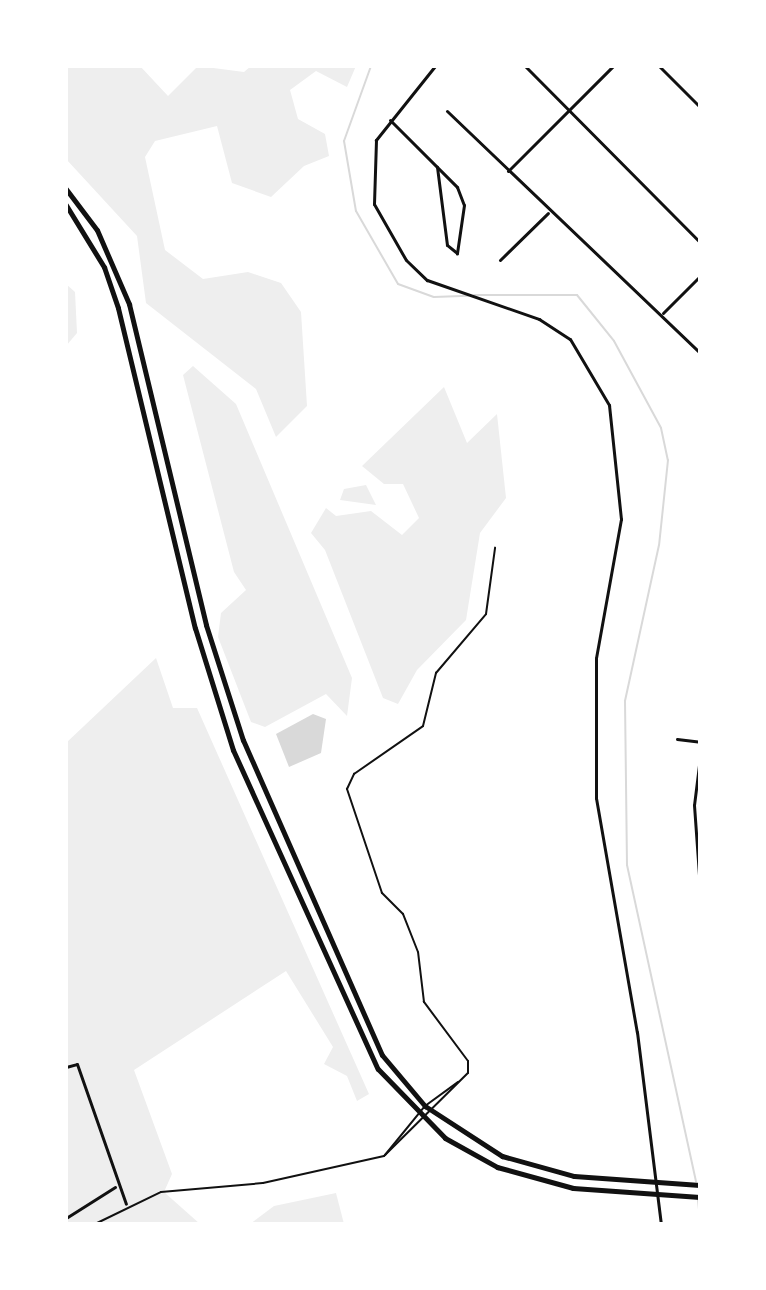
<!DOCTYPE html>
<style>
body{margin:0}
#map{position:relative;width:766px;height:1290px;overflow:hidden;background:#fff;font-family:"PT Sans",sans-serif}
div>[style]{position:absolute}
.green>*{inset:0;background:#eee}
.water>*{inset:0;background:#d9d9d9}
.stream>*{height:2px;margin:-1px;padding:0 1px;transform-origin:1px;border-radius:1px;background:#d9d9d9}
.service>*{height:2px;margin:-1px;padding:0 1px;transform-origin:1px;border-radius:1px;background:#111}
.minor>*{height:3px;margin:-1.5px;padding:0 1.5px;transform-origin:1.5px;border-radius:1.5px;background:#111}
.secondary>*{height:5px;margin:-2.5px;padding:0 2.5px;transform-origin:2.5px;border-radius:2.5px;background:#111}
span{translate:-50% -50%;white-space:nowrap;text-align:center;line-height:1.15;-webkit-text-stroke:8px #fff;paint-order:stroke}
.frame{position:absolute;inset:0;border:68px solid #fff;pointer-events:none}
</style>
<div id="map">
<div class="green">
<i style="clip-path:polygon(66px 66px,140px 66px,168px 96px,198px 66px,244px 72px,251px 66px,356px 66px,347px 87px,316px 71px,290px 90px,298px 119px,325px 134px,329px 156px,304px 166px,271px 197px,232px 183px,217px 126px,155px 141px,145px 157px,165px 250px,203px 279px,248px 272px,281px 283px,301px 312px,307px 406px,276px 437px,256px 389px,146px 303px,137px 236px,66px 159px)"></i>
<i style="clip-path:polygon(66px 284px,75px 292px,77px 333px,66px 346px)"></i>
<i style="clip-path:polygon(193px 366px,236px 404px,352px 678px,347px 716px,326px 694px,265px 727px,251px 722px,218px 637px,221px 613px,246px 590px,234px 572px,183px 375px)"></i>
<i style="clip-path:polygon(444px 387px,467px 443px,497px 414px,506px 498px,480px 533px,466px 620px,417px 670px,398px 704px,383px 698px,325px 550px,311px 533px,326px 508px,336px 516px,371px 511px,402px 535px,419px 518px,403px 484px,384px 484px,362px 466px)"></i>
<i style="clip-path:polygon(366px 485px,376px 505px,340px 500px,344px 489px)"></i>
<i style="clip-path:polygon(156px 658px,173px 708px,197px 708px,369px 1094px,357px 1101px,347px 1076px,324px 1064px,333px 1047px,286px 971px,134px 1070px,172px 1174px,164px 1192px,200px 1224px,66px 1224px,66px 743px)"></i>
<i style="clip-path:polygon(336px 1193px,344px 1224px,250px 1224px,274px 1206px)"></i>
</div>
<div class="water">
<i style="clip-path:polygon(313px 714px,326px 719px,321px 753px,289px 767px,276px 734px)"></i>
</div>
<div class="stream">
<i style="left:371px;top:66px;width:80px;rotate:109.8deg"></i>
<i style="left:344px;top:141px;width:71px;rotate:80.3deg"></i>
<i style="left:356px;top:211px;width:84px;rotate:60.1deg"></i>
<i style="left:398px;top:284px;width:38px;rotate:20deg"></i>
<i style="left:434px;top:297px;width:34px;rotate:-2deg"></i>
<i style="left:474px;top:295px;width:103px"></i>
<i style="left:577px;top:295px;width:59px;rotate:51.2deg"></i>
<i style="left:614px;top:341px;width:99px;rotate:61.6deg"></i>
<i style="left:661px;top:428px;width:33px;rotate:78deg"></i>
<i style="left:668px;top:460px;width:85px;rotate:96deg"></i>
<i style="left:659px;top:545px;width:160px;rotate:102.3deg"></i>
<i style="left:625px;top:701px;width:164px;rotate:89.3deg"></i>
<i style="left:627px;top:865px;width:324px;rotate:77.7deg"></i>
<i style="left:698px;top:1200px;width:19px;rotate:84deg"></i>
</div>
<div class="service">
<i style="left:385px;top:1155px;width:63px;rotate:-50.8deg"></i>
<i style="left:425px;top:1106px;width:41px;rotate:-36deg"></i>
<i style="left:95px;top:1224px;width:73px;rotate:-25.9deg"></i>
<i style="left:161px;top:1192px;width:102px;rotate:-5deg"></i>
<i style="left:263px;top:1183px;width:124px;rotate:-12.6deg"></i>
<i style="left:384px;top:1156px;width:118px;rotate:-44.7deg"></i>
<i style="left:468px;top:1073px;width:12px;rotate:-90deg"></i>
<i style="left:468px;top:1061px;width:74px;rotate:-126.7deg"></i>
<i style="left:424px;top:1002px;width:50px;rotate:-96.8deg"></i>
<i style="left:418px;top:952px;width:41px;rotate:-111.5deg"></i>
<i style="left:403px;top:914px;width:30px;rotate:-135deg"></i>
<i style="left:382px;top:893px;width:110px;rotate:-108.6deg"></i>
<i style="left:347px;top:789px;width:17px;rotate:-65deg"></i>
<i style="left:354px;top:774px;width:84px;rotate:-34.8deg"></i>
<i style="left:423px;top:726px;width:55px;rotate:-76.2deg"></i>
<i style="left:436px;top:673px;width:77px;rotate:-49.7deg"></i>
<i style="left:486px;top:614px;width:67px;rotate:-82.2deg"></i>
</div>
<div class="minor">
<i style="left:435px;top:66px;width:95px;rotate:128.6deg"></i>
<i style="left:376px;top:140px;width:64px;rotate:91.8deg"></i>
<i style="left:374px;top:204px;width:64px;rotate:60.3deg"></i>
<i style="left:406px;top:260px;width:29px;rotate:44deg"></i>
<i style="left:427px;top:280px;width:119px;rotate:19.2deg"></i>
<i style="left:539px;top:319px;width:37px;rotate:33deg"></i>
<i style="left:570px;top:339px;width:77px;rotate:59.4deg"></i>
<i style="left:609px;top:405px;width:115px;rotate:84deg"></i>
<i style="left:621px;top:519px;width:141px;rotate:100.2deg"></i>
<i style="left:596px;top:658px;width:140px;rotate:90deg"></i>
<i style="left:596px;top:798px;width:238px;rotate:80.1deg"></i>
<i style="left:637px;top:1032px;width:193px;rotate:82.9deg"></i>
<i style="left:525px;top:66px;width:248px;rotate:45.2deg"></i>
<i style="left:659px;top:66px;width:58px;rotate:45deg"></i>
<i style="left:447px;top:111px;width:350px;rotate:43.7deg"></i>
<i style="left:390px;top:120px;width:95px;rotate:45deg"></i>
<i style="left:457px;top:187px;width:19px;rotate:69deg"></i>
<i style="left:464px;top:205px;width:49px;rotate:98.3deg"></i>
<i style="left:457px;top:253px;width:13px;rotate:-141deg"></i>
<i style="left:447px;top:245px;width:79px;rotate:-97.3deg"></i>
<i style="left:508px;top:171px;width:148px;rotate:-45deg"></i>
<i style="left:500px;top:260px;width:67px;rotate:-44.4deg"></i>
<i style="left:663px;top:313px;width:52px;rotate:-45deg"></i>
<i style="left:677px;top:739px;width:23px;rotate:7deg"></i>
<i style="left:700px;top:757px;width:48px;rotate:97.1deg"></i>
<i style="left:694px;top:805px;width:84px;rotate:85.9deg"></i>
<i style="left:66px;top:1067px;width:11px;rotate:-15deg"></i>
<i style="left:77px;top:1064px;width:148px;rotate:70.7deg"></i>
<i style="left:66px;top:1218px;width:58px;rotate:-32.3deg"></i>
</div>
<div class="secondary">
<i style="left:66px;top:189px;width:51px;rotate:52.9deg"></i>
<i style="left:97px;top:230px;width:81px;rotate:66.6deg"></i>
<i style="left:129px;top:304px;width:330px;rotate:76.5deg"></i>
<i style="left:206px;top:625px;width:121px;rotate:72.2deg"></i>
<i style="left:243px;top:740px;width:344px;rotate:66.2deg"></i>
<i style="left:382px;top:1055px;width:67px;rotate:49.9deg"></i>
<i style="left:425px;top:1106px;width:92px;rotate:33deg"></i>
<i style="left:502px;top:1156px;width:75px;rotate:15.5deg"></i>
<i style="left:574px;top:1176px;width:126px;rotate:4.1deg"></i>
<i style="left:66px;top:205px;width:73px;rotate:58.5deg"></i>
<i style="left:104px;top:267px;width:43px;rotate:71.1deg"></i>
<i style="left:118px;top:308px;width:329px;rotate:76.5deg"></i>
<i style="left:195px;top:628px;width:128px;rotate:72.7deg"></i>
<i style="left:233px;top:750px;width:350px;rotate:65.6deg"></i>
<i style="left:378px;top:1069px;width:96px;rotate:45.8deg"></i>
<i style="left:445px;top:1138px;width:60px;rotate:29.1deg"></i>
<i style="left:497px;top:1167px;width:79px;rotate:15.4deg"></i>
<i style="left:573px;top:1188px;width:127px;rotate:4.1deg"></i>
</div>
<div class="frame"></div>
</div>
